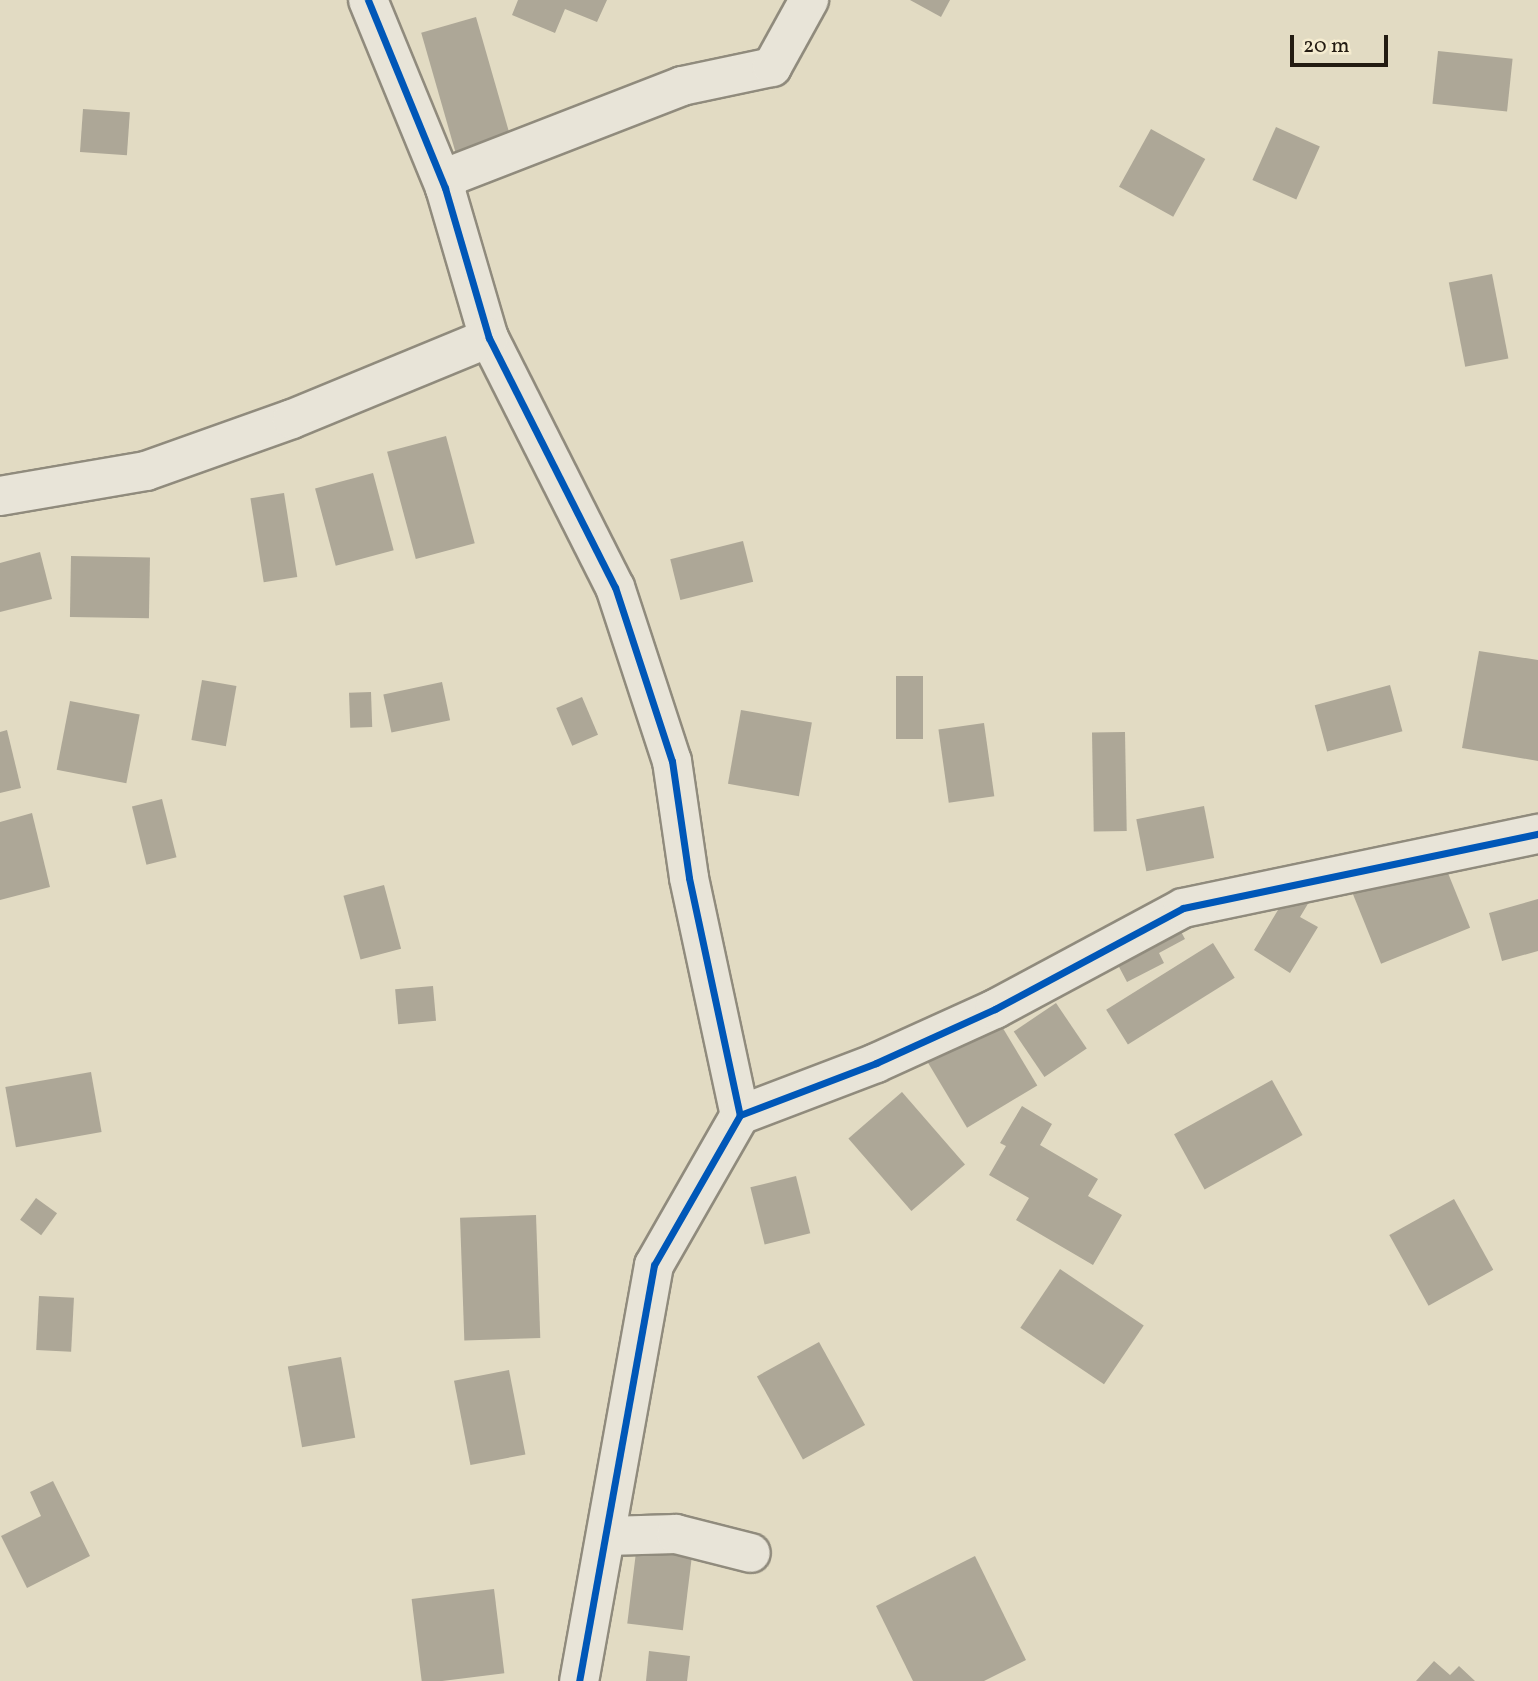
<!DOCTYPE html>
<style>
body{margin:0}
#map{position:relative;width:1538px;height:1681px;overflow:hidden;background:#e2dbc3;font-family:Vollkorn,serif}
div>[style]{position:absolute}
.building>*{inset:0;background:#ada797;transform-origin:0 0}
.roads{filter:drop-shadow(2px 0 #908b7d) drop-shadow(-2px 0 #908b7d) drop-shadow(0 2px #908b7d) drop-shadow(0 -2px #908b7d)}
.minor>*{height:38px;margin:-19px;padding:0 19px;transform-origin:19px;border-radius:19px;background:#e8e4d8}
.cycleway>*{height:7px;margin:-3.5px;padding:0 3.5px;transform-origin:3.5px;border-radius:3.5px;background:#0057b8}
span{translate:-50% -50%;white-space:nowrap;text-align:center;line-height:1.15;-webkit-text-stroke:6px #f5ecd0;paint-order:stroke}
.scale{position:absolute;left:1290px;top:35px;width:98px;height:32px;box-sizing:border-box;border:4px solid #231b12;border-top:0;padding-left:9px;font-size:21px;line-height:24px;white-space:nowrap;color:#231b12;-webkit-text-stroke:5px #f5ecd0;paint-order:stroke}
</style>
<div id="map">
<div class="building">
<i style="clip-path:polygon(518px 0,607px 0,597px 22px,565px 9px,555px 33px,512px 15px)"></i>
<i style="clip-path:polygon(910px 0,950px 0,941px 17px)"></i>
<i style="left:476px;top:17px;width:127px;height:57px;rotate:74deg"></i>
<i style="left:1438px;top:51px;width:75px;height:53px;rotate:6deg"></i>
<i style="left:83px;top:109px;width:47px;height:43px;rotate:4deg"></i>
<i style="left:1276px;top:127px;width:48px;height:58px;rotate:24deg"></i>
<i style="left:1151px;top:129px;width:62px;height:66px;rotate:29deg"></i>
<i style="left:1492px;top:274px;width:86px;height:44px;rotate:79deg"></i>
<i style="left:446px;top:436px;width:111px;height:61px;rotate:75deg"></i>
<i style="left:373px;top:473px;width:80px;height:60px;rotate:75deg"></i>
<i style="left:284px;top:493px;width:85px;height:34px;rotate:81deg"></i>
<i style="left:743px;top:541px;width:42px;height:75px;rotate:76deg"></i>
<i style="clip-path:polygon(40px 552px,52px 599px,0 612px,0 563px)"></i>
<i style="left:71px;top:556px;width:79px;height:61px;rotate:1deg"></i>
<i style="clip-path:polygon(1479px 651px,1538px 660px,1538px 761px,1462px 748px)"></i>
<i style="left:896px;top:676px;width:27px;height:63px"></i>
<i style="left:202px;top:680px;width:35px;height:61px;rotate:10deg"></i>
<i style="left:442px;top:682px;width:39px;height:60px;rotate:78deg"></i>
<i style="left:1390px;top:685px;width:48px;height:78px;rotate:75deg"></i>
<i style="left:371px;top:692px;width:35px;height:22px;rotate:88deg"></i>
<i style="left:582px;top:697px;width:41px;height:28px;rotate:67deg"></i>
<i style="left:70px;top:701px;width:71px;height:70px;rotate:11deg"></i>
<i style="left:741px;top:710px;width:72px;height:75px;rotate:10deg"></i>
<i style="left:984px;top:723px;width:74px;height:46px;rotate:82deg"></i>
<i style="clip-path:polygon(7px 730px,21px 788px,0 793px,0 732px)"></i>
<i style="left:1125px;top:732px;width:99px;height:33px;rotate:89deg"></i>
<i style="left:162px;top:799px;width:60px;height:31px;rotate:76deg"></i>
<i style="left:1204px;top:806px;width:53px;height:69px;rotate:79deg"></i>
<i style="clip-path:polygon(32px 813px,50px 887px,0 900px,0 822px)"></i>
<i style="left:1433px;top:836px;width:99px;height:96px;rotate:68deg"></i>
<i style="left:384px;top:885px;width:66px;height:42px;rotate:75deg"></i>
<i style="clip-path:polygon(1293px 885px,1312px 897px,1300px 917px,1318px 927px,1290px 973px,1254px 950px)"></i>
<i style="clip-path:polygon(1162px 897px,1185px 939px,1159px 953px,1164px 963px,1127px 982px,1100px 931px)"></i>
<i style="clip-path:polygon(1538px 899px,1538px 951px,1502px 961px,1489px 913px)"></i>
<i style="left:1213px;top:943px;width:41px;height:126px;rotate:58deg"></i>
<i style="left:433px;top:986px;width:35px;height:38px;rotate:85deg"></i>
<i style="left:1056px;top:1003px;width:55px;height:51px;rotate:56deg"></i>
<i style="left:992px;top:1010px;width:88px;height:82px;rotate:59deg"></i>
<i style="left:91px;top:1072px;width:61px;height:87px;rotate:80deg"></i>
<i style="left:1272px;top:1080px;width:63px;height:112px;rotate:61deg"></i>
<i style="left:902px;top:1092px;width:96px;height:71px;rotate:49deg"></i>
<i style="clip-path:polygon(1022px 1106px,1052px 1124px,1040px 1145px,1098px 1179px,1088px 1196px,1122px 1215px,1093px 1265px,1016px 1220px,1029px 1198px,989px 1175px,1006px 1146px,1000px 1143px)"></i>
<i style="left:796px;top:1176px;width:59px;height:47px;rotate:76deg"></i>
<i style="left:36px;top:1198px;width:26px;height:27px;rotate:36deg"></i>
<i style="left:1454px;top:1199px;width:81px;height:74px;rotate:61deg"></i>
<i style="left:536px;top:1215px;width:123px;height:76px;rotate:88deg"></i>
<i style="left:1060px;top:1269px;width:101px;height:71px;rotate:34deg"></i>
<i style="left:39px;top:1296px;width:35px;height:54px;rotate:3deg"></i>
<i style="left:819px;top:1342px;width:95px;height:71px;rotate:61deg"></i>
<i style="left:341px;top:1357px;width:82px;height:54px;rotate:80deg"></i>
<i style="left:509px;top:1370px;width:86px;height:56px;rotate:79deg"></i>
<i style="clip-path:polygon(53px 1481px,90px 1556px,27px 1588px,1px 1536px,41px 1516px,30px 1492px)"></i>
<i style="left:637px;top:1544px;width:56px;height:80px;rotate:7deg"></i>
<i style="clip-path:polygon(975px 1556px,1026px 1660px,984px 1681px,913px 1681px,876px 1606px)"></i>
<i style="left:494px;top:1589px;width:85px;height:83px;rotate:83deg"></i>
<i style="clip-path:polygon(649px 1651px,690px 1656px,687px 1681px,646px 1681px)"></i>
<i style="clip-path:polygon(1434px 1661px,1450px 1675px,1459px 1666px,1475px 1681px,1416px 1681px)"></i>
</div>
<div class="roads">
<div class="minor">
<i style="left:368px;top:0;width:203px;rotate:67.7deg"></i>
<i style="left:445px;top:188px;width:156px;rotate:73.7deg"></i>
<i style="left:489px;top:338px;width:279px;rotate:63.2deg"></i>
<i style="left:615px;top:587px;width:183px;rotate:71.9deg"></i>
<i style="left:672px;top:761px;width:118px;rotate:81.7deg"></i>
<i style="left:689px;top:878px;width:242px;rotate:77.9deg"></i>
<i style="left:740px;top:1115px;width:173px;rotate:119.8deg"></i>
<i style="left:654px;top:1265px;width:423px;rotate:100.2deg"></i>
<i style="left:445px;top:188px;width:15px;rotate:-58deg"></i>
<i style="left:453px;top:175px;width:246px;rotate:-21.2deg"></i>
<i style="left:682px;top:86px;width:92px;rotate:-11.9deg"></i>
<i style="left:772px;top:67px;width:77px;rotate:-61.1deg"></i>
<i style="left:0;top:496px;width:148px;rotate:-9.7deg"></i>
<i style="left:146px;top:471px;width:155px;rotate:-19.6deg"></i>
<i style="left:292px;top:419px;width:213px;rotate:-22.4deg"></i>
<i style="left:740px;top:1115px;width:146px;rotate:-20.9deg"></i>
<i style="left:876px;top:1063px;width:131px;rotate:-24.4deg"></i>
<i style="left:995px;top:1009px;width:213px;rotate:-28.2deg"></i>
<i style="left:1183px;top:908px;width:363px;rotate:-11.8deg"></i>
<i style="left:607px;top:1536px;width:69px;rotate:-1.7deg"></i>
<i style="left:676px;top:1534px;width:77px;rotate:14.2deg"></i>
</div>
</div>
<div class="cycleway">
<i style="left:368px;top:0;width:203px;rotate:67.7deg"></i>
<i style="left:445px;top:188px;width:156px;rotate:73.7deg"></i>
<i style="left:489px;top:338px;width:279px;rotate:63.2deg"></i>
<i style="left:615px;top:587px;width:183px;rotate:71.9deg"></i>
<i style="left:672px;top:761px;width:118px;rotate:81.7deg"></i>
<i style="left:689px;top:878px;width:242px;rotate:77.9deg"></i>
<i style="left:740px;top:1115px;width:173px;rotate:119.8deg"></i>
<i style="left:654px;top:1265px;width:423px;rotate:100.2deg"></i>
<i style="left:740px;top:1115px;width:146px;rotate:-20.9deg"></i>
<i style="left:876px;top:1063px;width:131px;rotate:-24.4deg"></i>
<i style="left:995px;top:1009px;width:213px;rotate:-28.2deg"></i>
<i style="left:1183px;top:908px;width:363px;rotate:-11.8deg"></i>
</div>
<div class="scale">20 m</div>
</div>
